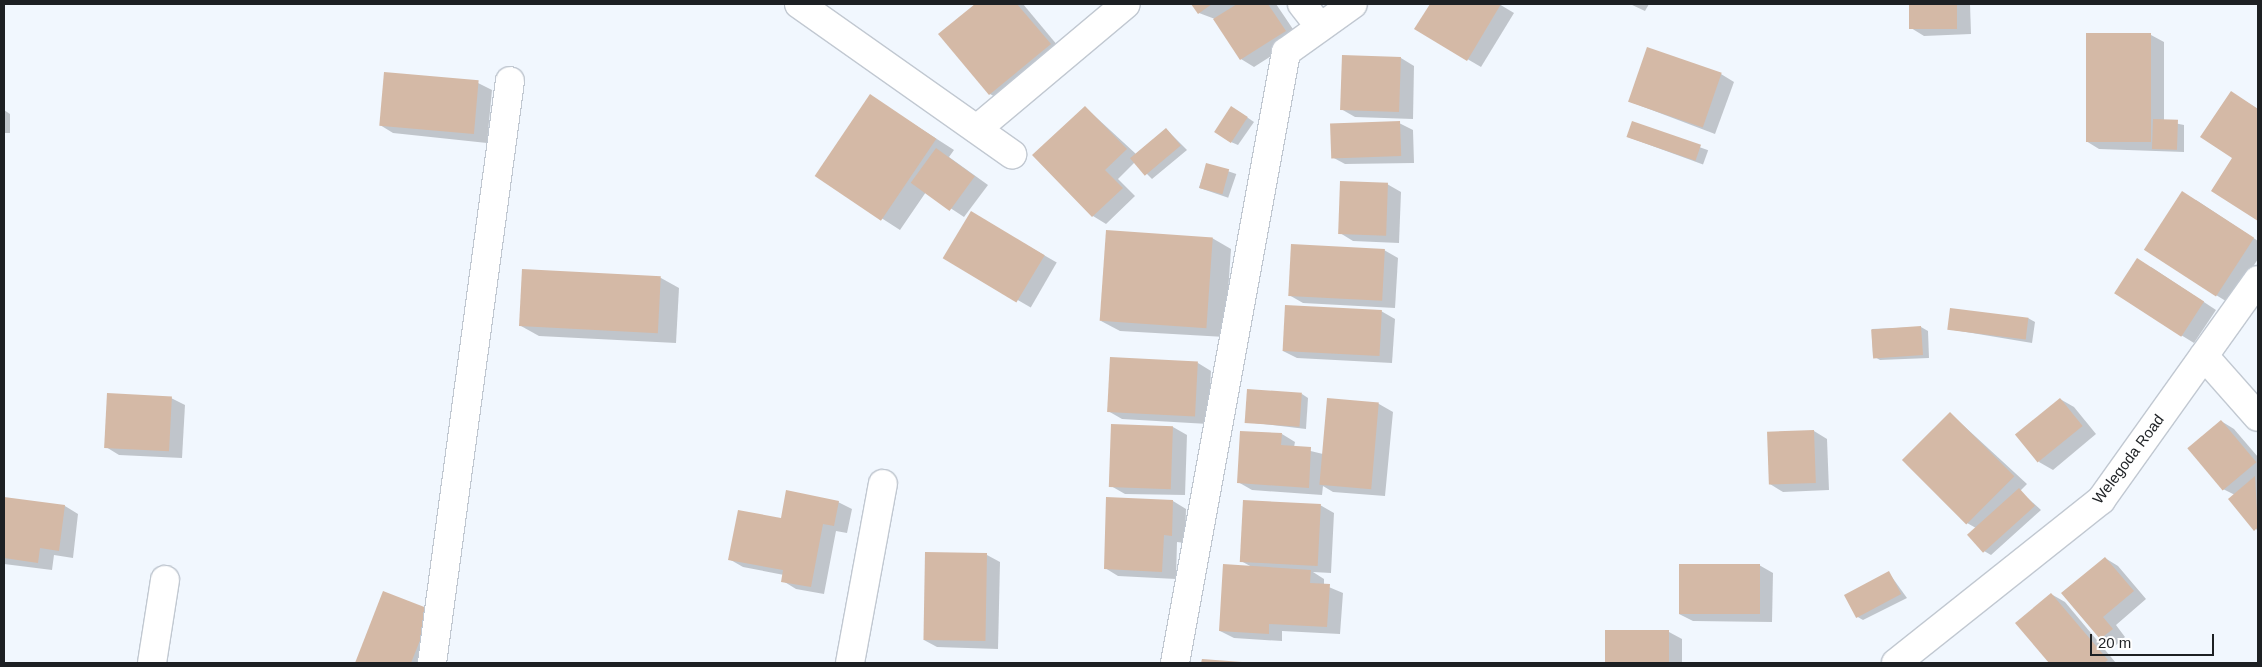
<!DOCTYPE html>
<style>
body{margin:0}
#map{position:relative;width:2262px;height:667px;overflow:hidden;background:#f1f7fe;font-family:Arial,sans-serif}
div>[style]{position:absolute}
.shadow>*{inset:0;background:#0003;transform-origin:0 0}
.building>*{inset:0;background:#d4b9a6;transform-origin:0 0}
.roads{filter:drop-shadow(1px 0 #c1c8d1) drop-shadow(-1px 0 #c1c8d1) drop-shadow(0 1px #c1c8d1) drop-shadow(0 -1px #c1c8d1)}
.minor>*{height:28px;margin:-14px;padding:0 14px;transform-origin:14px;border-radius:14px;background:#fff}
span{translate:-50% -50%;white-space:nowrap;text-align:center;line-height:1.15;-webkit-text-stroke:4px #fff;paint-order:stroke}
.street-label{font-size:15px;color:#1d2023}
.frame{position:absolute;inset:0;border:5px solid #1d2023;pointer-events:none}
.scale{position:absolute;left:2090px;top:634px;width:124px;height:22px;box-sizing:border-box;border:2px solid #1d2023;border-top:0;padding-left:6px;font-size:15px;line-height:18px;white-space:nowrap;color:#1d2023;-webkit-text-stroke:4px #fff;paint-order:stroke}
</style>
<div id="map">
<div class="shadow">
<i style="clip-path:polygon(977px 4px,1023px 4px,1063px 52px,1004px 102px,990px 94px,940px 34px)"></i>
<i style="clip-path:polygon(1193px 4px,1276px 4px,1299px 38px,1254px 67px,1241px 59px,1215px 19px,1199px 13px)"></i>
<i style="clip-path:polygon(1431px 4px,1499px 4px,1514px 13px,1481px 67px,1416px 29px)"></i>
<i style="clip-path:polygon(1630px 4px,1649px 4px,1645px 11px)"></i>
<i style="clip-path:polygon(1910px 4px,1970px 4px,1971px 34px,1924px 36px,1911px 28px)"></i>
<i style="clip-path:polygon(2151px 35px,2164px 42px,2164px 121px,2184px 125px,2184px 152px,2099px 149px,2086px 141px)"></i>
<i style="clip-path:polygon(1401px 58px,1414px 66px,1413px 119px,1355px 117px,1341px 109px)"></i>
<i style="clip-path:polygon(1721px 74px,1734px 82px,1715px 134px,1628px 101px)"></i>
<i style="clip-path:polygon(478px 83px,492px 90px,487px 143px,393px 133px,380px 125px)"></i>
<i style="clip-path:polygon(2232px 93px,2258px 109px,2258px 220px,2213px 190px,2234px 158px)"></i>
<i style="clip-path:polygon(870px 96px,954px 150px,949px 157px,988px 185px,964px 217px,926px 192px,900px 230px,816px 176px)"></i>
<i style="clip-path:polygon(1085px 107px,1136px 154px,1166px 129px,1187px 150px,1152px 179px,1135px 162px,1118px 179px,1135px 196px,1106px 224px,1093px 216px)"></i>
<i style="clip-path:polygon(4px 110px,10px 114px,10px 133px,4px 133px)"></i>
<i style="clip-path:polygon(1238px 111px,1254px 122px,1238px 145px,1231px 142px)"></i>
<i style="clip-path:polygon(1399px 123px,1413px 130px,1414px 163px,1345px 164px,1332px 157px)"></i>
<i style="left:1633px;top:123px;width:80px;height:15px;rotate:20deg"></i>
<i style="left:1207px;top:164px;width:31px;height:25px;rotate:19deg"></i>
<i style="clip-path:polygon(1387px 184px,1401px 192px,1399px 243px,1353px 241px,1340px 233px)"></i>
<i style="clip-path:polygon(2196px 200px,2258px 241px,2258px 259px,2229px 303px,2216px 295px)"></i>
<i style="left:971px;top:213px;width:99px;height:52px;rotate:30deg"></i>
<i style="clip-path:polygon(1212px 238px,1231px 249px,1225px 337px,1120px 331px,1101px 321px)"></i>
<i style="clip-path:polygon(1384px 250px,1398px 258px,1395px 308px,1303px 303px,1289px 295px)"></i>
<i style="clip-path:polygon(2151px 267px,2216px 310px,2194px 343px,2181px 335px)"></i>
<i style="clip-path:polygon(661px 278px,679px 288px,676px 343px,539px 336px,521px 326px)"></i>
<i style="clip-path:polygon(1381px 311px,1395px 319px,1392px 363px,1297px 358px,1283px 351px)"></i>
<i style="clip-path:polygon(2028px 318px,2035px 322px,2032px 343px,1948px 329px)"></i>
<i style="clip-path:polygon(1921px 327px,1928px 331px,1929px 358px,1880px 360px,1873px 356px,1872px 329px)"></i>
<i style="clip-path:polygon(1198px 363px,1211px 371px,1208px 424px,1122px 419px,1108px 411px)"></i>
<i style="clip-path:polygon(1302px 394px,1308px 398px,1306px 429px,1246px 422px)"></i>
<i style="clip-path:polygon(171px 398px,185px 405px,182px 458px,119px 455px,106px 447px)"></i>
<i style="clip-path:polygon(2060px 399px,2074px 407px,2096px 434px,2053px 470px,2039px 462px)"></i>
<i style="clip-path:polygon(1328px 400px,1379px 404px,1393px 412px,1385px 496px,1333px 492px,1323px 486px,1322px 495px,1252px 490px,1238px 482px,1282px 434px,1295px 442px,1294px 447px,1323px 454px)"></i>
<i style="clip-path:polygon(1951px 414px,2027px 484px,2020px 491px,2041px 510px,1991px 555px,1984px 551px,1976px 528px,1967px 523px)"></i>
<i style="clip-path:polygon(2221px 421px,2234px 429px,2258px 457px,2258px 532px,2235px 495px,2223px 489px)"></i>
<i style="clip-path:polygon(1112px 426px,1173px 427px,1187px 435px,1185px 495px,1125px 494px,1111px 486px)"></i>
<i style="clip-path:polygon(1814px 431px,1827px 439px,1829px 490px,1783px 492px,1770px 484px)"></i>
<i style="clip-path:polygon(4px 498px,65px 506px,78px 514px,73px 558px,54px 555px,52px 570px,4px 564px)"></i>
<i style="clip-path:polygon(1173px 501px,1186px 509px,1185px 543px,1177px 542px,1176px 579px,1118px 576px,1105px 568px)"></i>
<i style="clip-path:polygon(838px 502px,852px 509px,847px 533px,836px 531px,824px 594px,796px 589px,783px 581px,784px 575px,743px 567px,729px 559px,782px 519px)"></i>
<i style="clip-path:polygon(1320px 505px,1334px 513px,1331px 573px,1313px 572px,1324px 579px,1324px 585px,1343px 593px,1340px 634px,1282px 631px,1282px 641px,1234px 638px,1220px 631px,1252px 567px,1241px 561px)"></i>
<i style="clip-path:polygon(987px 555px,1000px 562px,998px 649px,937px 647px,924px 640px)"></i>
<i style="clip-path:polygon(2105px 558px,2118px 566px,2146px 599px,2116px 625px,2125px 637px,2115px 646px,2101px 638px,2063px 593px)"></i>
<i style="clip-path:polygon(1759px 565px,1773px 573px,1772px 622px,1693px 621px,1679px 614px)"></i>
<i style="clip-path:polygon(1889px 573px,1907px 598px,1863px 620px,1856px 616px)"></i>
<i style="clip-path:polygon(384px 593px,431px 611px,427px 663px,356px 663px)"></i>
<i style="clip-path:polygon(2051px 594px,2065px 602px,2116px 663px,2050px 663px,2017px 623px)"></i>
<i style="clip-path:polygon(1607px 631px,1669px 632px,1682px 639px,1682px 663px,1606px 663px)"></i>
</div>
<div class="building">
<i style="clip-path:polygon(975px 4px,1017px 4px,1051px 44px,989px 95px,938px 34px)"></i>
<i style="clip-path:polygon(1191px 4px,1212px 4px,1198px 14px)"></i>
<i style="clip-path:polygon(1237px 4px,1268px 4px,1286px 31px,1240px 60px,1213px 19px)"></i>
<i style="clip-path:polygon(1430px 4px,1501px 4px,1467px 61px,1414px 29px)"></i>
<i style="left:1909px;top:4px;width:48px;height:25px"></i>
<i style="left:2086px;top:33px;width:65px;height:109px"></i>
<i style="left:1647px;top:47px;width:79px;height:58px;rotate:19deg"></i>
<i style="left:1342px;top:55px;width:59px;height:55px;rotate:2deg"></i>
<i style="left:384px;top:72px;width:95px;height:54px;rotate:5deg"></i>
<i style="clip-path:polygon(2231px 91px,2258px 109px,2258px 221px,2211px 191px,2232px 158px,2200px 137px)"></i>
<i style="left:870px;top:94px;width:80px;height:99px;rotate:34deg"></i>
<i style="clip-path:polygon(1085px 106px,1127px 149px,1105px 170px,1123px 188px,1092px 217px,1032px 155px)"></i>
<i style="left:1231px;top:106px;width:20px;height:31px;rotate:33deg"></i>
<i style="left:2153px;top:119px;width:25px;height:30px;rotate:2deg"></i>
<i style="left:1400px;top:121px;width:35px;height:70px;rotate:88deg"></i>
<i style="left:1632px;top:121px;width:73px;height:17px;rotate:19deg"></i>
<i style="left:1166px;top:128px;width:23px;height:47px;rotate:50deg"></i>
<i style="left:936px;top:148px;width:48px;height:43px;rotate:36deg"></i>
<i style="left:1206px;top:163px;width:24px;height:26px;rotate:15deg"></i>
<i style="left:1340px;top:181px;width:48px;height:53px;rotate:2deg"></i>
<i style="left:2182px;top:191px;width:86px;height:70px;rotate:33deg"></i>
<i style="left:971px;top:211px;width:86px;height:55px;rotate:31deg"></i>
<i style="left:1106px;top:230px;width:107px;height:91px;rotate:4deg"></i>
<i style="left:1291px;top:244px;width:94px;height:52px;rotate:3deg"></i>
<i style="left:2137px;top:258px;width:80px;height:42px;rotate:33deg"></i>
<i style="left:522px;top:269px;width:139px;height:57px;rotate:3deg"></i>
<i style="left:1285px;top:305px;width:97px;height:46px;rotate:3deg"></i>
<i style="left:1950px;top:308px;width:79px;height:22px;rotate:7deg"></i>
<i style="left:1921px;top:326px;width:29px;height:50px;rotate:86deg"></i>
<i style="left:1110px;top:357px;width:88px;height:55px;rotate:3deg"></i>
<i style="left:1247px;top:389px;width:55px;height:34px;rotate:4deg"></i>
<i style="left:107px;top:393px;width:65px;height:55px;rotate:3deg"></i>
<i style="left:1327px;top:398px;width:52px;height:87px;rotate:5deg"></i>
<i style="left:2060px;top:398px;width:36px;height:58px;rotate:51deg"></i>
<i style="left:1950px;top:412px;width:91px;height:68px;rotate:45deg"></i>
<i style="left:2221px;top:420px;width:55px;height:44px;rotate:50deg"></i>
<i style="left:1111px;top:424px;width:62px;height:63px;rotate:2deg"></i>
<i style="left:1814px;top:430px;width:53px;height:47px;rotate:88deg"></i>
<i style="clip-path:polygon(1240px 431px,1282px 433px,1281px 445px,1311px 447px,1309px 488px,1237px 483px)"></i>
<i style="clip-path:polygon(2255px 476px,2258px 527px,2254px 531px,2228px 499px)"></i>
<i style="left:2019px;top:488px;width:24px;height:70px;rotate:48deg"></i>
<i style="clip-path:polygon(786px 490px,839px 501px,834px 526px,823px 524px,811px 587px,781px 582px,783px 570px,728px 560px,738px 510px,781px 518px)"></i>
<i style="clip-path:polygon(4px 497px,65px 505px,59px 551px,40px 548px,38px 563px,4px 558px)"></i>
<i style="clip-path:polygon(1106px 497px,1173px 500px,1172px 536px,1164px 535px,1162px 572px,1104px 569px)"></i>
<i style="left:1243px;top:500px;width:78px;height:62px;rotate:3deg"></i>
<i style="left:925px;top:552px;width:62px;height:88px;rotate:1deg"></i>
<i style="clip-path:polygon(2105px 557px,2134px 591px,2103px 617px,2113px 629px,2100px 639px,2061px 593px)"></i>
<i style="clip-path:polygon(1223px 564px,1311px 570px,1310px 583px,1330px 584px,1327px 627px,1269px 624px,1269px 634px,1219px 631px)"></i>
<i style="left:1679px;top:564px;width:81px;height:50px"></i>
<i style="left:1889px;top:571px;width:26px;height:51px;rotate:62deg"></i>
<i style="clip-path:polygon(383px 591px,432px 610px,411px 663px,355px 663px)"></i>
<i style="clip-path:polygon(2051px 593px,2108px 660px,2104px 663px,2049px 663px,2015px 623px)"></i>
<i style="left:1605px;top:630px;width:64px;height:33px"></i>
<i style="clip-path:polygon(1202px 659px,1242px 662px,1242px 663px,1201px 663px)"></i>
</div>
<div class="roads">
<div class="minor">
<i style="left:799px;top:4px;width:261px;rotate:35.2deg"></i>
<i style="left:1302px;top:4px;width:29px;rotate:52deg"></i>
<i style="left:977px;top:129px;width:194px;rotate:-40deg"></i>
<i style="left:2204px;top:356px;width:81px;rotate:48.5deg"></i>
<i style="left:152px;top:663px;width:84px;rotate:-81.1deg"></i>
<i style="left:432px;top:663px;width:587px;rotate:-82.37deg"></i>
<i style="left:850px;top:663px;width:182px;rotate:-79.6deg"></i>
<i style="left:1175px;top:663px;width:621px;rotate:-79.7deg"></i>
<i style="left:1286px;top:52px;width:82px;rotate:-35.6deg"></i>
<i style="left:1896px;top:663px;width:262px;rotate:-38.5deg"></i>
<i style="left:2101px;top:500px;width:270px;rotate:-54.5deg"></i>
</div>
</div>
<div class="street-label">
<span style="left:2128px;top:459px;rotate:-53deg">Welegoda Road</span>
</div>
<div class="frame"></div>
<div class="scale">20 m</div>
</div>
